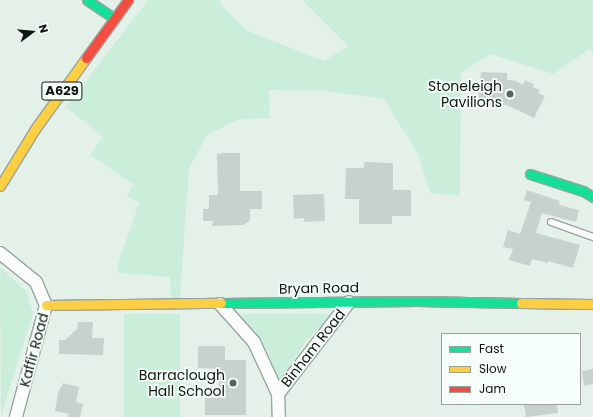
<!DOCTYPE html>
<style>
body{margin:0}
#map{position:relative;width:593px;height:417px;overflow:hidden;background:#e4f1e9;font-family:Poppins,sans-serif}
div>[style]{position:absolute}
.green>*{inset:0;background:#cbeeda;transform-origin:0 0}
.building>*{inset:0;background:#c8d2cc}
.roads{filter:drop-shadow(1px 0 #9aa59f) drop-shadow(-1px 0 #9aa59f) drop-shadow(0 1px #9aa59f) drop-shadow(0 -1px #9aa59f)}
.lane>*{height:6px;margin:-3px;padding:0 3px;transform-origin:3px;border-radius:3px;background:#fbfdfc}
.street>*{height:12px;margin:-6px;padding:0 6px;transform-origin:6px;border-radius:6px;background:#fbfdfc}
.fast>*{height:9px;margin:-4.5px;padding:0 4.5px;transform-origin:4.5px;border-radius:4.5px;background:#16e098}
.slow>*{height:9px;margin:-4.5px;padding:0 4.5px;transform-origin:4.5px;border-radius:4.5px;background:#ffcf43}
.jam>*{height:9px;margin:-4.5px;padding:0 4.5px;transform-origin:4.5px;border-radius:4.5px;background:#f24e42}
.dots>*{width:11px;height:11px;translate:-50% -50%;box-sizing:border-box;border:2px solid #f6fffa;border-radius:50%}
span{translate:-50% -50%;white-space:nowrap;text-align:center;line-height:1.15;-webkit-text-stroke:3.5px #f6fffa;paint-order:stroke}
.shield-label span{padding:1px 3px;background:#f6fffa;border:1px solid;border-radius:3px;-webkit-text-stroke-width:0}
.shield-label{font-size:13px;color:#0e1612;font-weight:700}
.poi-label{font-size:14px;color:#0e1612}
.right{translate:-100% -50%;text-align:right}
.street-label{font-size:14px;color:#0e1612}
.legend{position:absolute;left:441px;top:333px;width:140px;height:72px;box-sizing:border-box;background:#f6fffa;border:1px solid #99a29d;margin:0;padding:5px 7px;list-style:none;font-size:12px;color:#0e1612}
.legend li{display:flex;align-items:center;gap:8px;height:20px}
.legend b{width:20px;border:1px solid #99a29d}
.north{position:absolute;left:12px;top:12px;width:40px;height:40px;-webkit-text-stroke:3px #f6fffa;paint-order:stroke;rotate:74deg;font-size:11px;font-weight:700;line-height:16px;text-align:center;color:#0e1612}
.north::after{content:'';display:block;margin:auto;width:14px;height:18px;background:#0e1612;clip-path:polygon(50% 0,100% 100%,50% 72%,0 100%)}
</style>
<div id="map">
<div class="green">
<i style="clip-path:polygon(148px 0,220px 0,220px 4px,246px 30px,324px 61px,348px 46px,303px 1px,305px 0,593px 0,593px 53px,590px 49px,553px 74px,491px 54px,461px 72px,460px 196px,430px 193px,418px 154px,384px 99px,323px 91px,269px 90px,270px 118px,240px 119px,207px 135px,189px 169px,180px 299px,171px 299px,170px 277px,117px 273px,119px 260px,139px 203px,127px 196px,133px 184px,90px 155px,103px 137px,66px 107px)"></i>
<i style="clip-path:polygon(0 267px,27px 292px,33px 313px,1px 417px)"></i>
<i style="left:124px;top:314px;width:56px;height:103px"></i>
<i style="clip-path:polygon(237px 314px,333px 314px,307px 340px,280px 381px,259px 339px)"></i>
</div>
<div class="building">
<i style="clip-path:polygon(481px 72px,507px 73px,507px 80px,516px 81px,523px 85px,525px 80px,534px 84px,533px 87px,540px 90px,538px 93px,545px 96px,534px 118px,507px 105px,478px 102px)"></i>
<i style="clip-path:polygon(225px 153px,240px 153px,240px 191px,262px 191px,262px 209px,250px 209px,250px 220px,244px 225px,212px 226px,213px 221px,203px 221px,203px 209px,209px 209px,209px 195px,218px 195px,217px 154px)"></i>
<i style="clip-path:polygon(364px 162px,393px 163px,393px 190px,411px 190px,411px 216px,392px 216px,392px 224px,359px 224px,359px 199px,345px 199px,346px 168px,364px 168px)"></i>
<i style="clip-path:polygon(527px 190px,560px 201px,559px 205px,579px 210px,576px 222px,542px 213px,536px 233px,580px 245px,573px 268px,548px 261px,548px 263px,532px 259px,530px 266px,509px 260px,513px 249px,503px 247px,508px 230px,520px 234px,531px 202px,524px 200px)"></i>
<i style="clip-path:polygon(324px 194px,325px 221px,304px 222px,304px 218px,294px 219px,293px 195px)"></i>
<i style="clip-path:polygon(78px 322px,93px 322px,92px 338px,104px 338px,103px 355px,59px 354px,59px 340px,65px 340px,77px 329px)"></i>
<i style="clip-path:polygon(198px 346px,225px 346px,225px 360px,246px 360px,246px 415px,205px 415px,205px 398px,219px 398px,219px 369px,198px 368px)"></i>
<i style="clip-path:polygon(593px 369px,593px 384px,584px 386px,582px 371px)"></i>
<i style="clip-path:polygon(63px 383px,79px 387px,76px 402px,83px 404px,80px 417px,68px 417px,69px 414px,55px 411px,58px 393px)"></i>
<i style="clip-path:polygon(524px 404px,557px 404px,558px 413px,526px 417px)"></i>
</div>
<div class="roads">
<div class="lane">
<i style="left:551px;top:222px;width:45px;rotate:19.7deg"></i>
</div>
<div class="street">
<i style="left:0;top:253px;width:46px;rotate:38.9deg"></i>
<i style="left:36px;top:282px;width:25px;rotate:67deg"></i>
<i style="left:46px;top:305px;width:116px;rotate:105deg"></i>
<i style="left:220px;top:304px;width:51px;rotate:48.2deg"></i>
<i style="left:254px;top:342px;width:57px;rotate:65.2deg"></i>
<i style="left:278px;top:394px;width:23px;rotate:88deg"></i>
<i style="left:278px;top:394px;width:116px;rotate:-52.3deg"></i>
</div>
<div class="fast">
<i style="left:87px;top:0;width:32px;rotate:34deg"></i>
<i style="left:530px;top:174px;width:56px;rotate:17.8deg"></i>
<i style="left:583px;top:191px;width:12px;rotate:31deg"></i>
<i style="left:221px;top:303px;width:196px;rotate:-0.6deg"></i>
<i style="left:417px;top:301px;width:104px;rotate:1.1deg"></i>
</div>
<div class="slow">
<i style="left:0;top:186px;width:67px;rotate:-58.4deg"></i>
<i style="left:35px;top:129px;width:87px;rotate:-54.3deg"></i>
<i style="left:521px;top:303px;width:72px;rotate:0.8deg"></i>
<i style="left:46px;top:305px;width:175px;rotate:-0.7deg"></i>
</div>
<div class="jam">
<i style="left:86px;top:58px;width:72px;rotate:-54.1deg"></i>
</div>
</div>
<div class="dots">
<i style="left:510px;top:94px;background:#59635d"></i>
<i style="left:233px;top:383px;background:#59635d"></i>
</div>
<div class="shield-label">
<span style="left:62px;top:91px">A629</span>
</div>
<div class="poi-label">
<span class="right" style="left:502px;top:94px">Stoneleigh<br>Pavilions</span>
<span class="right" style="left:225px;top:383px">Barraclough<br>Hall School</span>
</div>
<div class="street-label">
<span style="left:319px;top:288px;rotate:-1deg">Bryan Road</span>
<span style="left:313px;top:348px;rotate:-52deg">Binham Road</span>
<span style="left:34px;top:350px;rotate:-75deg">Kaffir Road</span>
</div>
<ul class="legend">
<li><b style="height:5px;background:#16e098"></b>Fast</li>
<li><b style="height:5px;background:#ffcf43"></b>Slow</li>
<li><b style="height:5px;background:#f24e42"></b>Jam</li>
</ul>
<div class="north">N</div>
</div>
